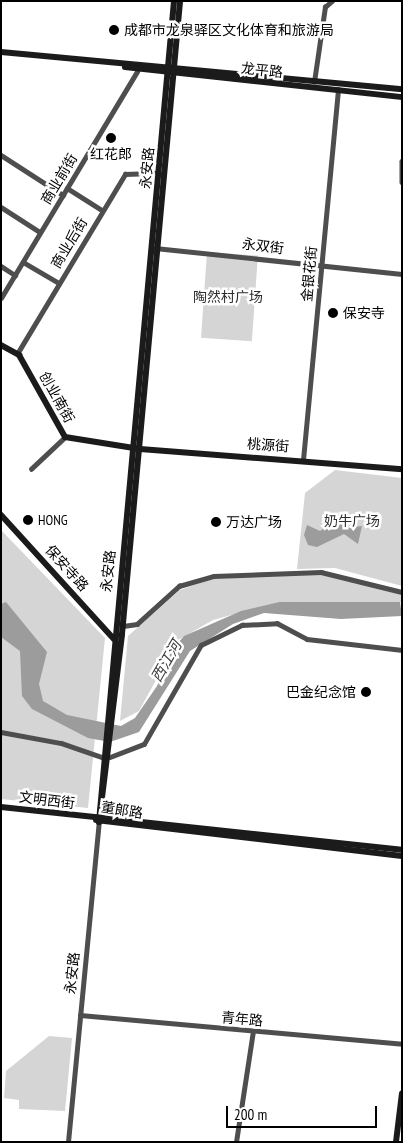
<!DOCTYPE html>
<meta charset="utf-8">
<style>
body{margin:0}
#map{position:relative;width:403px;height:1143px;overflow:hidden;background:#fff;font-family:"PT Sans Narrow","Noto Sans SC",sans-serif}
div>[style]{position:absolute}
.green>*{inset:0;background:#d5d5d5;transform-origin:0 0}
.water>*{inset:0;background:#9c9c9c}
.street>*{height:4.5px;margin:-2.25px;padding:0 2.25px;transform-origin:2.25px;border-radius:2.25px;background:#4e4e4e}
.secondary>*{height:6px;margin:-3px;padding:0 3px;transform-origin:3px;border-radius:3px;background:#1b1b1b}
.dots>*{width:14px;height:14px;translate:-50% -50%;box-sizing:border-box;border:2px solid #fff;border-radius:50%}
span{translate:-50% -50%;white-space:nowrap;text-align:center;line-height:1.15;-webkit-text-stroke:5px #fff;paint-order:stroke}
.poi-label{font-size:14px;color:#000}
.left{translate:0 -50%;text-align:left}
.right{translate:-100% -50%;text-align:right}
.street-label{font-size:14px;color:#000}
.park-label{font-size:14px;color:#2c2c2c}
.water-label{font-size:15px;color:#3d3d3d;font-style:italic}
.frame{position:absolute;inset:0;border:2px solid #000;pointer-events:none}
.scale{position:absolute;left:226px;top:1106px;width:151px;height:22px;box-sizing:border-box;border:2px solid #000;border-top:0;padding-left:6px;font-size:15px;line-height:18px;white-space:nowrap;color:#000;-webkit-text-stroke:4px #fff;paint-order:stroke}
</style>
<div id="map">
<div class="green">
<i style="left:207px;top:252px;width:51px;height:86px;rotate:4deg"></i>
<i style="clip-path:polygon(335px 470px,402px 478px,402px 586px,335px 568px,297px 569px,305px 493px)"></i>
<i style="clip-path:polygon(1px 530px,105px 638px,88px 808px,1px 799px)"></i>
<i style="clip-path:polygon(312px 574px,347px 578px,402px 594px,402px 602px,364px 606px,279px 602px,213px 620px,178px 640px,139px 711px,120px 721px,128px 636px,180px 590px,212px 579px)"></i>
<i style="clip-path:polygon(49px 1036px,72px 1038px,65px 1111px,19px 1109px,19px 1100px,4px 1098px,6px 1071px)"></i>
</div>
<div class="water">
<i style="clip-path:polygon(337px 519px,346px 528px,362px 526px,358px 544px,344px 534px,317px 547px,308px 545px,304px 535px,307px 525px,320px 531px)"></i>
<i style="clip-path:polygon(6px 602px,47px 652px,39px 684px,43px 701px,67px 715px,121px 726px,135px 718px,157px 686px,172px 650px,184px 636px,241px 611px,279px 602px,400px 602px,402px 616px,341px 619px,264px 613px,233px 624px,190px 651px,139px 732px,110px 742px,88px 738px,32px 709px,22px 696px,20px 651px,1px 637px,1px 604px)"></i>
</div>
<div class="street">
<i style="left:314px;top:82px;width:76px;rotate:-81.7deg"></i>
<i style="left:325px;top:7px;width:9px;rotate:-41deg"></i>
<i style="left:1px;top:155px;width:74px;rotate:32.8deg"></i>
<i style="left:402px;top:161px;width:21px;rotate:90deg"></i>
<i style="left:67px;top:188px;width:41px;rotate:32.2deg"></i>
<i style="left:1px;top:207px;width:46px;rotate:32.7deg"></i>
<i style="left:155px;top:248px;width:248px;rotate:6deg"></i>
<i style="left:23px;top:262px;width:42px;rotate:30.3deg"></i>
<i style="left:1px;top:266px;width:17px;rotate:33deg"></i>
<i style="left:1px;top:298px;width:264px;rotate:-59deg"></i>
<i style="left:17px;top:354px;width:210px;rotate:-59deg"></i>
<i style="left:125px;top:174px;width:34px;rotate:-2deg"></i>
<i style="left:303px;top:460px;width:372px;rotate:-84.6deg"></i>
<i style="left:31px;top:469px;width:47px;rotate:-43.3deg"></i>
<i style="left:123px;top:626px;width:14px;rotate:-8deg"></i>
<i style="left:137px;top:624px;width:57px;rotate:-42.1deg"></i>
<i style="left:179px;top:586px;width:36px;rotate:-16deg"></i>
<i style="left:214px;top:576px;width:107px;rotate:-2.1deg"></i>
<i style="left:321px;top:572px;width:83px;rotate:13.9deg"></i>
<i style="left:1px;top:732px;width:61px;rotate:10.4deg"></i>
<i style="left:61px;top:743px;width:43px;rotate:18.9deg"></i>
<i style="left:110px;top:757px;width:36px;rotate:-21deg"></i>
<i style="left:144px;top:744px;width:114px;rotate:-60.1deg"></i>
<i style="left:201px;top:645px;width:46px;rotate:-26deg"></i>
<i style="left:242px;top:625px;width:35px;rotate:-3deg"></i>
<i style="left:277px;top:623px;width:34px;rotate:28deg"></i>
<i style="left:307px;top:639px;width:96px;rotate:6.6deg"></i>
<i style="left:80px;top:1015px;width:323px;rotate:5.1deg"></i>
<i style="left:68px;top:1142px;width:321px;rotate:-84.5deg"></i>
<i style="left:236px;top:1142px;width:112px;rotate:-81.3deg"></i>
</div>
<div class="secondary">
<i style="left:1px;top:52px;width:403px;rotate:5.3deg"></i>
<i style="left:125px;top:67px;width:279px;rotate:6.2deg"></i>
<i style="left:1px;top:345px;width:21px;rotate:29deg"></i>
<i style="left:19px;top:355px;width:94px;rotate:60.7deg"></i>
<i style="left:65px;top:437px;width:76px;rotate:9.1deg"></i>
<i style="left:140px;top:449px;width:263px;rotate:4.4deg"></i>
<i style="left:1px;top:515px;width:168px;rotate:47.7deg"></i>
<i style="left:1px;top:807px;width:403px;rotate:6.1deg"></i>
<i style="left:96px;top:820px;width:308px;rotate:6.7deg"></i>
<i style="left:99px;top:822px;width:189px;rotate:-83deg"></i>
<i style="left:122px;top:634px;width:636px;rotate:-84.76deg"></i>
<i style="left:99px;top:822px;width:824px;rotate:-84.78deg"></i>
<i style="left:396px;top:1142px;width:49px;rotate:-83deg"></i>
</div>
<div class="dots">
<i style="left:114px;top:30px;background:#000"></i>
<i style="left:111px;top:138px;background:#000"></i>
<i style="left:333px;top:313px;background:#000"></i>
<i style="left:28px;top:520px;background:#000"></i>
<i style="left:216px;top:522px;background:#000"></i>
<i style="left:366px;top:692px;background:#000"></i>
</div>
<div class="poi-label">
<span class="left" style="left:124px;top:30px">成都市龙泉驿区文化体育和旅游局</span>
<span style="left:111px;top:154px">红花郎</span>
<span class="left" style="left:343px;top:313px">保安寺</span>
<span class="left" style="left:38px;top:520px">HONG</span>
<span class="left" style="left:226px;top:522px">万达广场</span>
<span class="right" style="left:356px;top:692px">巴金纪念馆</span>
</div>
<div class="street-label">
<span style="left:262px;top:70px;rotate:6deg">龙平路</span>
<span style="left:147px;top:168px;rotate:-85deg">永安路</span>
<span style="left:59px;top:179px;rotate:-59deg">商业前街</span>
<span style="left:69px;top:243px;rotate:-59deg">商业后街</span>
<span style="left:263px;top:246px;rotate:7deg">永双街</span>
<span style="left:309px;top:274px;rotate:-85deg">金银花街</span>
<span style="left:57px;top:397px;rotate:61deg">创业南街</span>
<span style="left:268px;top:445px;rotate:4deg">桃源街</span>
<span style="left:67px;top:568px;rotate:48deg">保安寺路</span>
<span style="left:108px;top:571px;rotate:-84deg">永安路</span>
<span style="left:47px;top:800px;rotate:7deg">文明西街</span>
<span style="left:122px;top:810px;rotate:9deg">董郞路</span>
<span style="left:72px;top:973px;rotate:-84deg">永安路</span>
<span style="left:242px;top:1019px;rotate:5deg">青年路</span>
</div>
<div class="park-label">
<span style="left:228px;top:297px">陶然村广场</span>
<span style="left:352px;top:521px">奶牛广场</span>
</div>
<div class="water-label">
<span style="left:166px;top:661px;rotate:-60deg">西江河</span>
</div>
<div class="frame"></div>
<div class="scale">200 m</div>
</div>
